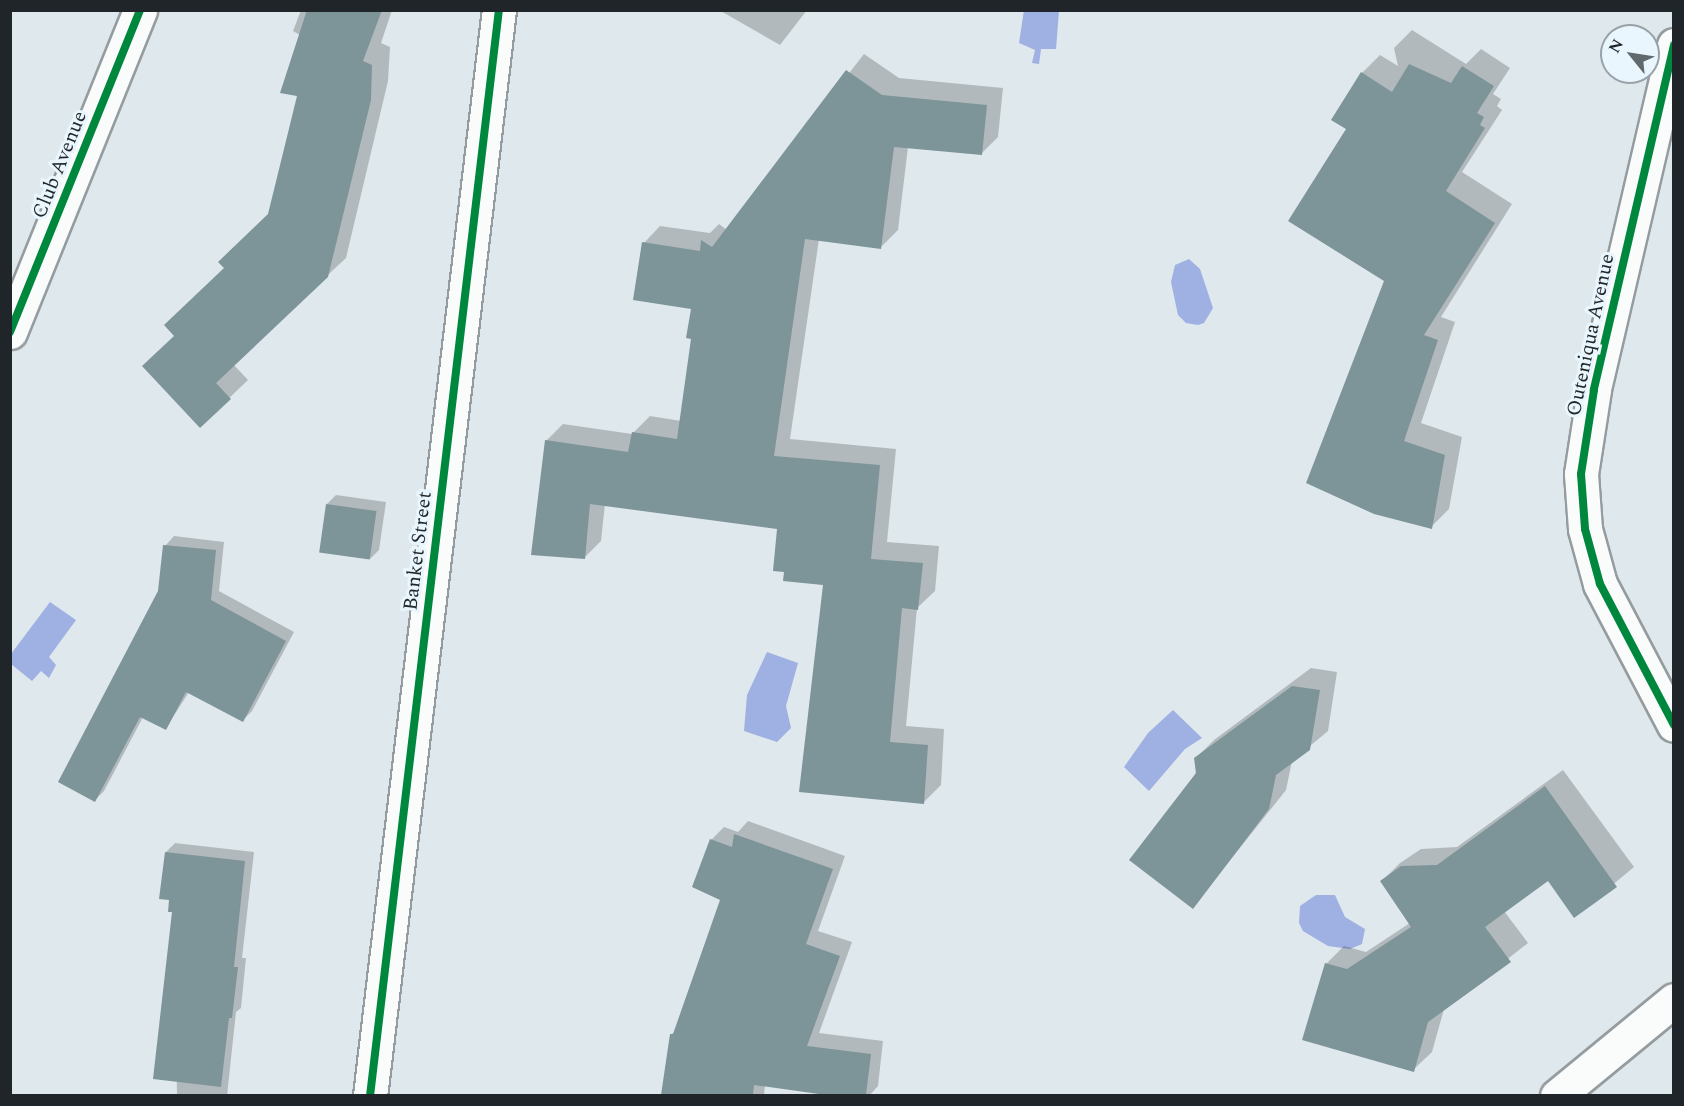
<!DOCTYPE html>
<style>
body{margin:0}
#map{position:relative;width:1684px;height:1106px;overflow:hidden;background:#dfe8ec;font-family:Spectral,serif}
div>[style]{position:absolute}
.water>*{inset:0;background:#9fb0e2}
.shadow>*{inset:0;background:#0003}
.building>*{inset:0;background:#7d9499;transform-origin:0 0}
.roads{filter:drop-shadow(2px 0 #959c9f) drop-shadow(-2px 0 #959c9f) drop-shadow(0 2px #959c9f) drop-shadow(0 -2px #959c9f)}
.street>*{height:33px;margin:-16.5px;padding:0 16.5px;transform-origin:16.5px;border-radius:16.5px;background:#fafcfc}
.cycleway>*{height:8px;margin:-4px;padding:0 4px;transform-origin:4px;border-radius:4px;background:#00873e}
span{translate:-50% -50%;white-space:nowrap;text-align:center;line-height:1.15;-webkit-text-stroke:6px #e9f6fd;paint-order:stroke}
.street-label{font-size:20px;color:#1f2528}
.frame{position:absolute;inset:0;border:12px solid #1f2528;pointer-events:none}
.north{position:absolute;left:1600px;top:24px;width:60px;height:60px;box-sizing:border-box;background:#e9f6fd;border:2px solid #98a2a8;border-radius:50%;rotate:300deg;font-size:16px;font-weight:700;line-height:24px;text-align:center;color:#1f2528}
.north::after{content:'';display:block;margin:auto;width:21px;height:27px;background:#62696d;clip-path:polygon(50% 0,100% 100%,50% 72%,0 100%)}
</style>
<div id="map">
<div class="water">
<i style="clip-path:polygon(1024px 10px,1059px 11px,1056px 49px,1041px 49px,1039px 64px,1032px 63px,1035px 50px,1019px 43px)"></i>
<i style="clip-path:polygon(1189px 259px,1200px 269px,1213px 308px,1204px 323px,1198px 325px,1186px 323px,1178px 315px,1171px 282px,1175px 265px)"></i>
<i style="clip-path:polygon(50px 602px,76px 620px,49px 657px,56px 665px,49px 678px,41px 671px,32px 681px,11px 664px,11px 654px)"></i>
<i style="clip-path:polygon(767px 652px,798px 663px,786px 706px,791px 728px,777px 742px,744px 731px,747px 695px)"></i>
<i style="clip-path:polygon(1173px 710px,1202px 738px,1185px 749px,1149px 791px,1124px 767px,1148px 733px)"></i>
<i style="clip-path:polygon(1316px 895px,1335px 895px,1345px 917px,1365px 929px,1362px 944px,1350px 949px,1328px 946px,1303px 931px,1299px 923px,1300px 906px)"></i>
</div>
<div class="shadow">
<i style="clip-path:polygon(301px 10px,392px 10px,381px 43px,390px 47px,388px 81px,346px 258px,233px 364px,248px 380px,200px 426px,176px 336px,270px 214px,298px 95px,300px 35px,293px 31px)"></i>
<i style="clip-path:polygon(719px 10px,807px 10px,780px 45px)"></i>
<i style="clip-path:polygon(1412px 30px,1466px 64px,1481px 49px,1510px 68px,1493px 94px,1501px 99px,1497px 106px,1502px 110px,1462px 172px,1512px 204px,1441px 317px,1455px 322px,1421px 423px,1462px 437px,1449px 509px,1431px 527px,1375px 513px,1386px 281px,1348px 129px,1362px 73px,1380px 55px,1398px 66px,1394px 48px)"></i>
<i style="clip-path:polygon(864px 54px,899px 78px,1003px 88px,998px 137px,981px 154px,908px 147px,898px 230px,881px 247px,819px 239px,790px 439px,896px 449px,887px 542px,939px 546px,935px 591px,917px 608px,906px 726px,944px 729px,941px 785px,924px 802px,801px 790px,824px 584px,786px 571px,779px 528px,605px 504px,601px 541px,584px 558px,546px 441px,563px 424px,632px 434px,650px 416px,681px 421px,692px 337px,692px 308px,644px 243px,660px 226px,710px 233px,719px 224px,727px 230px)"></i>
<i style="clip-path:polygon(336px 495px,386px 502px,379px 550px,370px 559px,327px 504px)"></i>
<i style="clip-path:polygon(174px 536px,224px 542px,219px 591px,294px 632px,252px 711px,243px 720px,189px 692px,166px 728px,143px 717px,104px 791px,95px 800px,160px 592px,165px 546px)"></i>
<i style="clip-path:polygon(1311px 668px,1337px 672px,1328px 731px,1292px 761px,1286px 790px,1193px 907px,1196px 758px,1214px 740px)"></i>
<i style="clip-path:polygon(1563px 770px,1634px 867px,1575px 916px,1548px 879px,1504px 911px,1528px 943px,1444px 1009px,1432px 1052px,1413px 1070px,1326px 964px,1344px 946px,1366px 952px,1410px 923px,1382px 881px,1400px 863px,1421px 849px,1457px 847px)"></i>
<i style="clip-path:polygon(748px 821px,845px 856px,818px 931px,852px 942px,819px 1033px,883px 1041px,878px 1086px,869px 1096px,836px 1096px,765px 1085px,764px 1096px,663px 1095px,671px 1035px,677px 1029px,721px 899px,711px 840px,724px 827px,738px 832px)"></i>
<i style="clip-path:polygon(175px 843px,254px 852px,242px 958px,246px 958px,241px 1008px,236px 1012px,227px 1096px,177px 1096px,174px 911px,166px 852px)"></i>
</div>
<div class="building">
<i style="clip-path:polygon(307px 10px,382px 10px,363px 61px,372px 65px,371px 100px,328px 277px,216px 383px,231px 399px,200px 428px,142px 366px,174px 336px,164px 325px,224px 268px,218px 262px,268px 214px,297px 96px,280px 93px)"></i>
<i style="clip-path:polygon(1409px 64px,1451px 83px,1462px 66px,1494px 86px,1477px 113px,1484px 117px,1480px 125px,1485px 128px,1446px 191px,1495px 223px,1424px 335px,1438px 340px,1404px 441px,1445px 455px,1432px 529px,1374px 514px,1306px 483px,1384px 281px,1288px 221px,1346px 129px,1331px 120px,1361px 72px,1392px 92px)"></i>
<i style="clip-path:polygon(846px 70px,882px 95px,987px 105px,982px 155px,894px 147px,881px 249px,805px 239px,774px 456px,880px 465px,871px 559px,923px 563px,918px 610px,902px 608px,890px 742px,928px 745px,924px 804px,799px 792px,823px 585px,783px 581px,784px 572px,773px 571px,777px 529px,590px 504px,585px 559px,531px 555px,545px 440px,628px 452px,632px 432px,677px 439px,691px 339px,686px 338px,691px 309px,633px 300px,642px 242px,700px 251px,701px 240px,712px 247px)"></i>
<i style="left:326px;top:504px;width:51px;height:49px;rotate:8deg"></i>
<i style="clip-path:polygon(163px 545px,216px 550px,211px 600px,286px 641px,243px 722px,186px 692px,166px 730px,140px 717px,95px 802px,58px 782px,158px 591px)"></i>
<i style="clip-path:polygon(1292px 686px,1320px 690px,1310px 750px,1276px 775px,1269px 809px,1193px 909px,1129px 860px,1196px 773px,1194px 758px)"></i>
<i style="clip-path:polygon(1545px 786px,1617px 887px,1574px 918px,1548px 881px,1485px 927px,1511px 962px,1428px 1022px,1414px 1072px,1302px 1040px,1325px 963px,1347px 969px,1411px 927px,1380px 881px,1401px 866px,1437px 865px)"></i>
<i style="clip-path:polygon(734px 834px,833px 869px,806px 944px,840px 956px,807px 1046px,871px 1054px,866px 1095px,826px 1095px,754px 1085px,753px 1095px,661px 1095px,670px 1034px,673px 1034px,720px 900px,692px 887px,710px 839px,732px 847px)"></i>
<i style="clip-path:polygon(165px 852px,245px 861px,234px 967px,238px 967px,232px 1018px,229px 1018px,221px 1087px,153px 1079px,172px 912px,168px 912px,169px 900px,159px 899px)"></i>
</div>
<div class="roads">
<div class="street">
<i style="left:1674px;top:45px;width:354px;rotate:103.1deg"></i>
<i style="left:1594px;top:390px;width:85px;rotate:98.8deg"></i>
<i style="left:1581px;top:474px;width:55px;rotate:85.8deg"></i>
<i style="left:1585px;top:529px;width:57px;rotate:74.7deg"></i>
<i style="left:1600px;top:584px;width:159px;rotate:62.3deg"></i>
<i style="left:10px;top:332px;width:347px;rotate:-68deg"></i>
<i style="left:370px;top:1096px;width:1094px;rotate:-83.23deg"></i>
<i style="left:1557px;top:1096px;width:151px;rotate:-39.4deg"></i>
</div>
</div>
<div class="cycleway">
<i style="left:1674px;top:45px;width:354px;rotate:103.1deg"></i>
<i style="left:1594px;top:390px;width:85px;rotate:98.8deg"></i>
<i style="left:1581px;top:474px;width:55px;rotate:85.8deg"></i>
<i style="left:1585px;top:529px;width:57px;rotate:74.7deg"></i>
<i style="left:1600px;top:584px;width:159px;rotate:62.3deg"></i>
<i style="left:10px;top:332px;width:347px;rotate:-68deg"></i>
<i style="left:370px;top:1096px;width:1094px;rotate:-83.23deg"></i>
</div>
<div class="street-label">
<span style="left:60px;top:165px;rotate:-68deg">Club Avenue</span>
<span style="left:1591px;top:335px;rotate:-78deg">Outeniqua Avenue</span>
<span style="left:418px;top:551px;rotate:-83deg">Banket Street</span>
</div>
<div class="frame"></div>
<div class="north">N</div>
</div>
